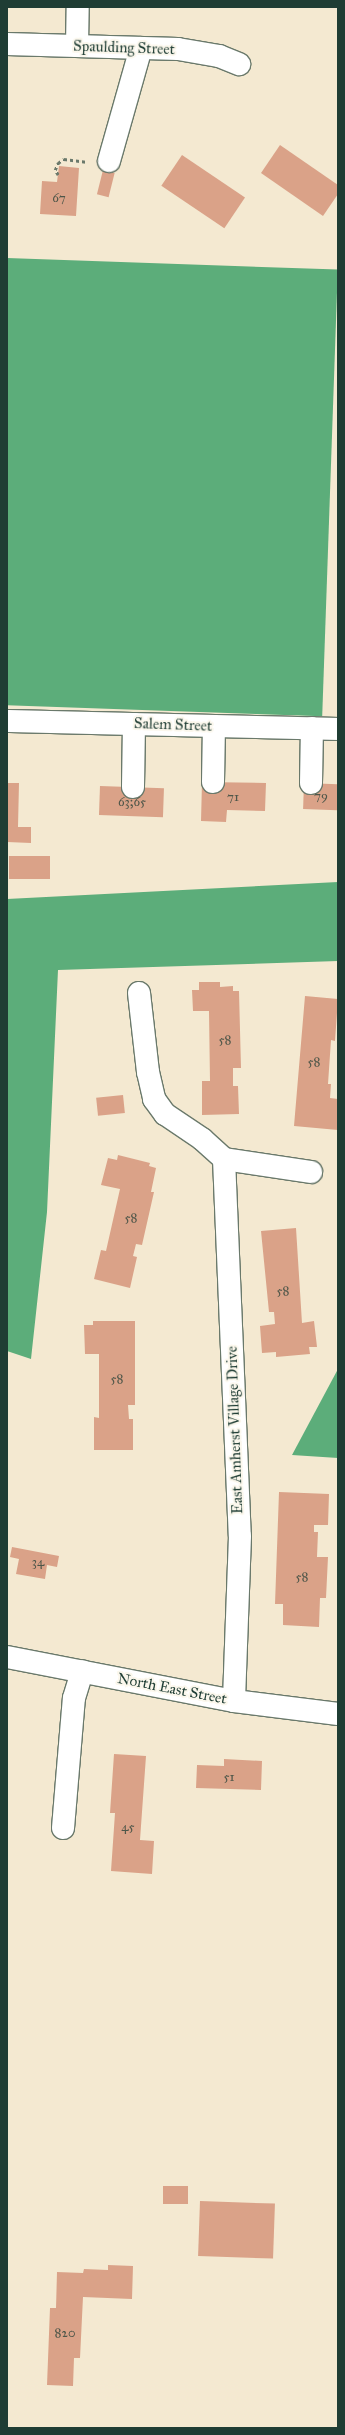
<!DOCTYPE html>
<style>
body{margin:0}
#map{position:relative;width:345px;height:2435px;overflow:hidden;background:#f4e9d1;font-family:"IM FELL Great Primer",serif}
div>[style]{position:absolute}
.forest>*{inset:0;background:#5cad7a;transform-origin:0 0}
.building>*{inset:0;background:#daa288;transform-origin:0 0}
.path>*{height:2.5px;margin-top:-1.25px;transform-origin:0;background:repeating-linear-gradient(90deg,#6a796b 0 3px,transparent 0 6px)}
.roads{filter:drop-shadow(1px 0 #6a796b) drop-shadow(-1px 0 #6a796b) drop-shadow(0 1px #6a796b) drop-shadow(0 -1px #6a796b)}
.minor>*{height:22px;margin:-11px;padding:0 11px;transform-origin:11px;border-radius:11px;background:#fff}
.major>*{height:22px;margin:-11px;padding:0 11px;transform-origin:11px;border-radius:11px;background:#fff}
span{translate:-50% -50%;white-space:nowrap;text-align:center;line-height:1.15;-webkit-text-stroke:4px #fbf7ec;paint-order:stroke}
.number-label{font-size:13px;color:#4e5649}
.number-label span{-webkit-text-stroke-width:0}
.street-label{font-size:15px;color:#1f3d34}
.frame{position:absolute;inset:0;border:8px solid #1f3d34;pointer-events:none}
</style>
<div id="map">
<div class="forest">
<i style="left:7px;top:258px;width:331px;height:447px;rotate:2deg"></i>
<i style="clip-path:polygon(338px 882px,338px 961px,58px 970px,47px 1212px,31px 1359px,7px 1351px,7px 899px)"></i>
<i style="clip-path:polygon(338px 1369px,338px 1458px,292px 1455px)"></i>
</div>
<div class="building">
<i style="clip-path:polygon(280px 145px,338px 185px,338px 194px,323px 216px,261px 173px)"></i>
<i style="left:182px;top:155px;width:76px;height:37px;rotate:34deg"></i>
<i style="clip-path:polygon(59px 166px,79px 168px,76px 216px,40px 214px,42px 181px,57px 182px)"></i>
<i style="left:103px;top:170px;width:12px;height:25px;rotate:14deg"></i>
<i style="clip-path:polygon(202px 782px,266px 783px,265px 811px,227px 810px,226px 822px,201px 821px)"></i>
<i style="clip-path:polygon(7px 783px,19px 783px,18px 827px,31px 827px,31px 843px,7px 842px)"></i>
<i style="left:304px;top:783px;width:34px;height:26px;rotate:2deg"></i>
<i style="left:100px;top:786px;width:64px;height:29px;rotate:2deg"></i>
<i style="left:9px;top:856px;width:41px;height:23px"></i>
<i style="clip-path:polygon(199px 982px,220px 982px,220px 987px,233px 986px,233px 991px,239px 991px,241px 1068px,233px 1068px,233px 1086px,238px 1086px,239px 1114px,202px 1115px,202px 1081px,210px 1081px,209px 1011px,193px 1011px,192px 990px,199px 990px)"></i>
<i style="clip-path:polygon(305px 996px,338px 999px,335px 1041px,331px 1040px,328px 1084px,331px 1084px,330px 1098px,338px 1099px,338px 1130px,294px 1126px)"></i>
<i style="left:123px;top:1095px;width:18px;height:27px;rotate:84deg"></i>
<i style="clip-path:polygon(118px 1155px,150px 1163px,149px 1166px,156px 1168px,151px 1192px,154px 1192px,142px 1245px,136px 1244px,133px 1256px,137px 1257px,130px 1288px,94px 1279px,101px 1250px,106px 1251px,120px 1189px,101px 1185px,108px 1158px,117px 1160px)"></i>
<i style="clip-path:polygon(296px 1228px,302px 1323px,314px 1321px,317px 1347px,309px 1347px,310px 1354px,276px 1357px,276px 1352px,262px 1353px,260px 1326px,275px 1324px,274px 1312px,269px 1312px,261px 1231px)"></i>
<i style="clip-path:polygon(93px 1321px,135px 1321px,135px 1405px,128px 1405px,129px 1419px,133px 1419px,133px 1450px,94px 1450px,94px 1417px,99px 1418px,99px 1354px,85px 1354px,84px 1325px,93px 1325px)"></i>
<i style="clip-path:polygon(279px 1492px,329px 1494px,328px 1525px,314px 1525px,314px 1532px,318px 1532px,317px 1557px,328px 1557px,326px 1598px,320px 1598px,319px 1627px,283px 1625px,283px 1604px,275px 1604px)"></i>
<i style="clip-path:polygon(12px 1547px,59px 1556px,57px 1567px,47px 1565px,45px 1579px,16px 1574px,19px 1559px,10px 1557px)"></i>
<i style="clip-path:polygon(114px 1754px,146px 1756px,140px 1840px,154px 1841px,152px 1874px,111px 1871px,115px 1813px,110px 1813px)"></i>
<i style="clip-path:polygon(224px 1759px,262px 1761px,261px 1790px,196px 1788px,197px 1765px,224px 1766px)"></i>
<i style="left:163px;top:2186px;width:25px;height:18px"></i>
<i style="left:200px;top:2201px;width:75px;height:55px;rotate:2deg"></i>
<i style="clip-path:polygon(108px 2265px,133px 2266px,132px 2299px,83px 2297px,80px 2358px,74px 2358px,73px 2386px,47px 2385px,50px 2308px,56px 2308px,57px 2272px,83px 2273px,84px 2269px,108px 2270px)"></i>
</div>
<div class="path">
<i style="left:58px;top:175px;width:6px;rotate:-121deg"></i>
<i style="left:55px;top:170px;width:8px;rotate:-67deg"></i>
<i style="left:58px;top:163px;width:7px;rotate:-34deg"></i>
<i style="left:64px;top:159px;width:24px;rotate:7deg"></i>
</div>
<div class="roads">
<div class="minor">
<i style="left:7px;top:44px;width:171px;rotate:1.7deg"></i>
<i style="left:178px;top:49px;width:42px;rotate:9.7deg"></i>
<i style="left:219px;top:56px;width:22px;rotate:22deg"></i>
<i style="left:77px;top:46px;width:39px;rotate:-89deg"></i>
<i style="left:109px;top:161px;width:117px;rotate:-74.2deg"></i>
<i style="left:7px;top:721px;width:331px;rotate:1.4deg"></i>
<i style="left:213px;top:782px;width:56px;rotate:-89deg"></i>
<i style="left:311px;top:783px;width:55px;rotate:-89deg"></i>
<i style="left:133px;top:787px;width:63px;rotate:-89.1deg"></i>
<i style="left:139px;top:993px;width:80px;rotate:83.5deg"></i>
<i style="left:148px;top:1072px;width:28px;rotate:77deg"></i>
<i style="left:154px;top:1099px;width:19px;rotate:54deg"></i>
<i style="left:165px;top:1114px;width:45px;rotate:34deg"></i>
<i style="left:202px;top:1139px;width:30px;rotate:42deg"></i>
<i style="left:224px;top:1159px;width:88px;rotate:8.5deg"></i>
<i style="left:224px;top:1159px;width:377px;rotate:87.6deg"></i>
<i style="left:240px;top:1536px;width:165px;rotate:92.1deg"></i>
<i style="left:63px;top:1828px;width:130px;rotate:-85.2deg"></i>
<i style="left:74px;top:1698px;width:28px;rotate:-73deg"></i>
</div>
<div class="major">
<i style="left:7px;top:1657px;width:231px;rotate:11deg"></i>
<i style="left:234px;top:1701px;width:105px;rotate:7.1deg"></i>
</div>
</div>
<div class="number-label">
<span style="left:59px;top:198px">67</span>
<span style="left:321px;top:796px">79</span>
<span style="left:233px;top:797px">71</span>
<span style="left:132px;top:802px">63;65</span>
<span style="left:225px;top:1040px">58</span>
<span style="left:314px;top:1062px">58</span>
<span style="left:131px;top:1218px">58</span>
<span style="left:283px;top:1291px">58</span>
<span style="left:117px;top:1379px">58</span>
<span style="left:38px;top:1562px">34</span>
<span style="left:302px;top:1577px">58</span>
<span style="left:229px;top:1777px">51</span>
<span style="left:128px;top:1827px">45</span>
<span style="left:65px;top:2333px">820</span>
</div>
<div class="street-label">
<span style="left:124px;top:48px;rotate:2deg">Spaulding Street</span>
<span style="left:173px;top:725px;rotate:2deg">Salem Street</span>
<span style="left:235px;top:1430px;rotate:-92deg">East Amherst Village Drive</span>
<span style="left:172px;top:1689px;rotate:11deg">North East Street</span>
</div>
<div class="frame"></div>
</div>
